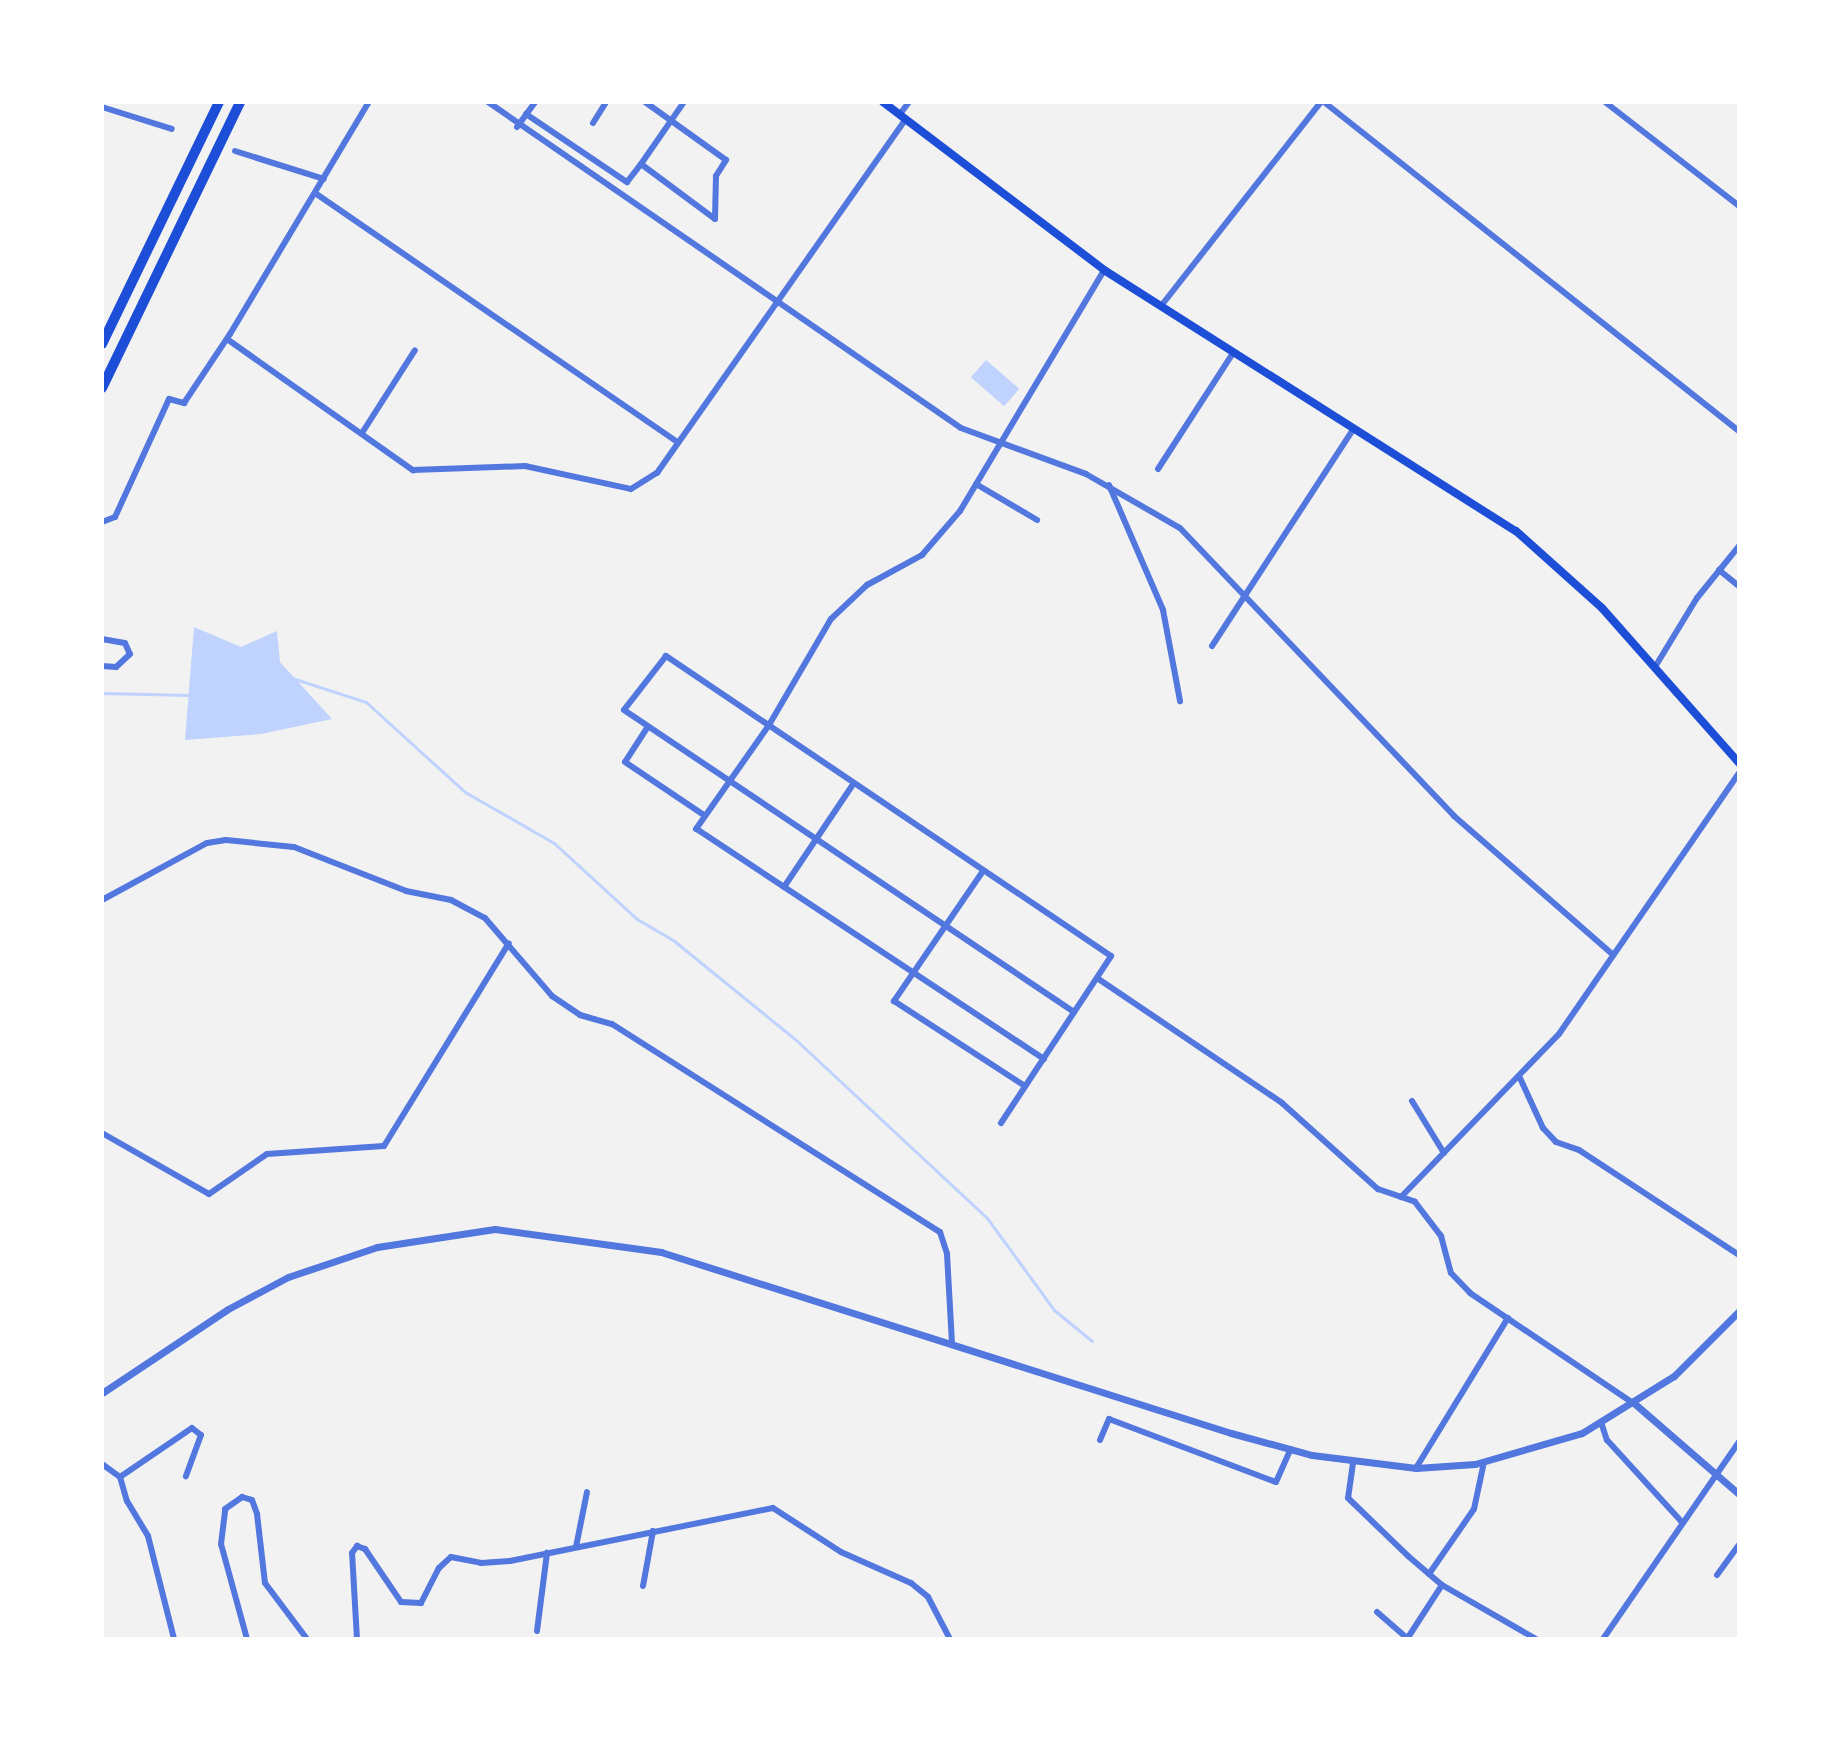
<!DOCTYPE html>
<style>
body{margin:0}
#map{position:relative;width:1841px;height:1741px;overflow:hidden;background:#f2f2f2;font-family:"Titillium Web",sans-serif}
div>[style]{position:absolute}
.water>*{inset:0;background:#bfd3fe;transform-origin:0 0}
.stream>*{height:3px;margin:-1.5px;padding:0 1.5px;transform-origin:1.5px;border-radius:1.5px;background:#bfd3fe}
.minor>*{height:6px;margin:-3px;padding:0 3px;transform-origin:3px;border-radius:3px;background:#5277de}
.tertiary>*{height:7px;margin:-3.5px;padding:0 3.5px;transform-origin:3.5px;border-radius:3.5px;background:#5277de}
.secondary>*{height:8px;margin:-4px;padding:0 4px;transform-origin:4px;border-radius:4px;background:#1d4ed8}
.motorway>*{height:10px;margin:-5px;padding:0 5px;transform-origin:5px;border-radius:5px;background:#1d4ed8}
span{translate:-50% -50%;white-space:nowrap;text-align:center;line-height:1.15;-webkit-text-stroke:6px #fff;paint-order:stroke}
.frame{position:absolute;inset:0;border:104px solid #fff;pointer-events:none}
</style>
<div id="map">
<div class="water">
<i style="left:986px;top:360px;width:44px;height:23px;rotate:41deg"></i>
<i style="clip-path:polygon(194px 627px,241px 647px,277px 631px,280px 662px,332px 719px,261px 734px,185px 740px)"></i>
</div>
<div class="stream">
<i style="left:292px;top:678px;width:78px;rotate:18deg"></i>
<i style="left:366px;top:702px;width:134px;rotate:42.3deg"></i>
<i style="left:465px;top:792px;width:103px;rotate:29.8deg"></i>
<i style="left:554px;top:843px;width:113px;rotate:42.5deg"></i>
<i style="left:637px;top:919px;width:42px;rotate:30.3deg"></i>
<i style="left:673px;top:940px;width:157px;rotate:39.1deg"></i>
<i style="left:795px;top:1039px;width:262px;rotate:43deg"></i>
<i style="left:987px;top:1218px;width:114px;rotate:53.9deg"></i>
<i style="left:1054px;top:1310px;width:49px;rotate:39.2deg"></i>
<i style="left:102px;top:693px;width:88px;rotate:1.3deg"></i>
</div>
<div class="minor">
<i style="left:488px;top:102px;width:574px;rotate:34.58deg"></i>
<i style="left:961px;top:428px;width:133px;rotate:20.2deg"></i>
<i style="left:1086px;top:474px;width:108px;rotate:29.9deg"></i>
<i style="left:1180px;top:528px;width:398px;rotate:46.4deg"></i>
<i style="left:1454px;top:816px;width:208px;rotate:41.1deg"></i>
<i style="left:1324px;top:102px;width:530px;rotate:38.41deg"></i>
<i style="left:1605px;top:102px;width:170px;rotate:37.8deg"></i>
<i style="left:102px;top:107px;width:73px;rotate:17.4deg"></i>
<i style="left:526px;top:114px;width:122px;rotate:34deg"></i>
<i style="left:627px;top:182px;width:23px;rotate:-52deg"></i>
<i style="left:641px;top:164px;width:92px;rotate:36.6deg"></i>
<i style="left:715px;top:219px;width:43px;rotate:-88.7deg"></i>
<i style="left:716px;top:176px;width:19px;rotate:-58deg"></i>
<i style="left:726px;top:160px;width:100px;rotate:-144.4deg"></i>
<i style="left:900px;top:114px;width:15px;rotate:-53deg"></i>
<i style="left:593px;top:123px;width:25px;rotate:-58deg"></i>
<i style="left:517px;top:127px;width:31px;rotate:-54deg"></i>
<i style="left:235px;top:151px;width:93px;rotate:17.5deg"></i>
<i style="left:641px;top:164px;width:75px;rotate:-55.3deg"></i>
<i style="left:315px;top:193px;width:439px;rotate:34.5deg"></i>
<i style="left:1161px;top:306px;width:259px;rotate:-51.9deg"></i>
<i style="left:227px;top:339px;width:228px;rotate:35.2deg"></i>
<i style="left:413px;top:470px;width:112px;rotate:-2deg"></i>
<i style="left:525px;top:466px;width:108px;rotate:12.2deg"></i>
<i style="left:631px;top:489px;width:31px;rotate:-32deg"></i>
<i style="left:657px;top:473px;width:433px;rotate:-54.9deg"></i>
<i style="left:362px;top:433px;width:98px;rotate:-57.4deg"></i>
<i style="left:1158px;top:469px;width:138px;rotate:-57.1deg"></i>
<i style="left:976px;top:484px;width:71px;rotate:30.5deg"></i>
<i style="left:1109px;top:485px;width:136px;rotate:66.6deg"></i>
<i style="left:1163px;top:610px;width:93px;rotate:79.4deg"></i>
<i style="left:102px;top:522px;width:14px;rotate:-21deg"></i>
<i style="left:115px;top:517px;width:130px;rotate:-65.4deg"></i>
<i style="left:169px;top:399px;width:16px;rotate:15deg"></i>
<i style="left:184px;top:403px;width:83px;rotate:-56.3deg"></i>
<i style="left:230px;top:334px;width:270px;rotate:-59.1deg"></i>
<i style="left:1719px;top:570px;width:26px;rotate:39deg"></i>
<i style="left:102px;top:639px;width:23px;rotate:10deg"></i>
<i style="left:125px;top:643px;width:12px;rotate:66deg"></i>
<i style="left:130px;top:654px;width:19px;rotate:137deg"></i>
<i style="left:116px;top:667px;width:14px;rotate:-176deg"></i>
<i style="left:1212px;top:646px;width:260px;rotate:-56.9deg"></i>
<i style="left:1655px;top:667px;width:81px;rotate:-58.7deg"></i>
<i style="left:1697px;top:598px;width:67px;rotate:-51.1deg"></i>
<i style="left:647px;top:728px;width:40px;rotate:122.9deg"></i>
<i style="left:625px;top:762px;width:95px;rotate:33.9deg"></i>
<i style="left:983px;top:871px;width:158px;rotate:124.4deg"></i>
<i style="left:894px;top:1001px;width:156px;rotate:33deg"></i>
<i style="left:784px;top:887px;width:125px;rotate:-56.1deg"></i>
<i style="left:102px;top:900px;width:119px;rotate:-28.5deg"></i>
<i style="left:207px;top:843px;width:19px;rotate:-9deg"></i>
<i style="left:226px;top:840px;width:68px;rotate:5.9deg"></i>
<i style="left:294px;top:847px;width:120px;rotate:21.4deg"></i>
<i style="left:406px;top:891px;width:46px;rotate:11.3deg"></i>
<i style="left:451px;top:900px;width:38px;rotate:28deg"></i>
<i style="left:485px;top:918px;width:103px;rotate:49.3deg"></i>
<i style="left:552px;top:996px;width:34px;rotate:34deg"></i>
<i style="left:580px;top:1015px;width:33px;rotate:16deg"></i>
<i style="left:612px;top:1024px;width:388px;rotate:32.4deg"></i>
<i style="left:940px;top:1232px;width:23px;rotate:72deg"></i>
<i style="left:947px;top:1254px;width:89px;rotate:86.8deg"></i>
<i style="left:1097px;top:978px;width:223px;rotate:34deg"></i>
<i style="left:1282px;top:1103px;width:129px;rotate:41.9deg"></i>
<i style="left:1378px;top:1189px;width:39px;rotate:19deg"></i>
<i style="left:1415px;top:1202px;width:43px;rotate:52.6deg"></i>
<i style="left:1441px;top:1236px;width:38px;rotate:75deg"></i>
<i style="left:1451px;top:1273px;width:28px;rotate:46deg"></i>
<i style="left:1470px;top:1293px;width:197px;rotate:34deg"></i>
<i style="left:1044px;top:1059px;width:417px;rotate:-146.5deg"></i>
<i style="left:696px;top:829px;width:127px;rotate:-54.9deg"></i>
<i style="left:769px;top:725px;width:123px;rotate:-59.7deg"></i>
<i style="left:831px;top:619px;width:50px;rotate:-43.4deg"></i>
<i style="left:867px;top:585px;width:63px;rotate:-28.6deg"></i>
<i style="left:922px;top:555px;width:58px;rotate:-49.2deg"></i>
<i style="left:960px;top:511px;width:281px;rotate:-59.1deg"></i>
<i style="left:1520px;top:1078px;width:55px;rotate:65.3deg"></i>
<i style="left:1543px;top:1128px;width:19px;rotate:47deg"></i>
<i style="left:1556px;top:1142px;width:24px;rotate:19deg"></i>
<i style="left:1579px;top:1150px;width:191px;rotate:33.3deg"></i>
<i style="left:1412px;top:1101px;width:61px;rotate:58.4deg"></i>
<i style="left:1001px;top:1123px;width:200px;rotate:-56.6deg"></i>
<i style="left:1111px;top:956px;width:537px;rotate:-146.01deg"></i>
<i style="left:666px;top:656px;width:68px;rotate:127.9deg"></i>
<i style="left:624px;top:710px;width:542px;rotate:33.87deg"></i>
<i style="left:102px;top:1133px;width:123px;rotate:29.7deg"></i>
<i style="left:209px;top:1194px;width:70px;rotate:-34.6deg"></i>
<i style="left:267px;top:1154px;width:117px;rotate:-3.9deg"></i>
<i style="left:384px;top:1146px;width:238px;rotate:-58.4deg"></i>
<i style="left:1401px;top:1197px;width:227px;rotate:-45.9deg"></i>
<i style="left:1559px;top:1034px;width:317px;rotate:-55.4deg"></i>
<i style="left:1601px;top:1422px;width:19px;rotate:72deg"></i>
<i style="left:1607px;top:1440px;width:111px;rotate:47.6deg"></i>
<i style="left:1100px;top:1440px;width:23px;rotate:-67deg"></i>
<i style="left:1109px;top:1419px;width:178px;rotate:20.7deg"></i>
<i style="left:1276px;top:1482px;width:36px;rotate:-66deg"></i>
<i style="left:1353px;top:1463px;width:35px;rotate:98deg"></i>
<i style="left:1348px;top:1498px;width:83px;rotate:44deg"></i>
<i style="left:1408px;top:1556px;width:45px;rotate:40.5deg"></i>
<i style="left:1442px;top:1585px;width:108px;rotate:29.9deg"></i>
<i style="left:102px;top:1464px;width:22px;rotate:36deg"></i>
<i style="left:120px;top:1477px;width:25px;rotate:74deg"></i>
<i style="left:127px;top:1501px;width:41px;rotate:59deg"></i>
<i style="left:148px;top:1536px;width:106px;rotate:75.8deg"></i>
<i style="left:1416px;top:1468px;width:176px;rotate:-58.5deg"></i>
<i style="left:120px;top:1477px;width:87px;rotate:-34.2deg"></i>
<i style="left:192px;top:1428px;width:11px;rotate:38deg"></i>
<i style="left:201px;top:1435px;width:44px;rotate:110.1deg"></i>
<i style="left:576px;top:1547px;width:56px;rotate:-78.7deg"></i>
<i style="left:1429px;top:1574px;width:79px;rotate:-55.3deg"></i>
<i style="left:1474px;top:1509px;width:48px;rotate:-78deg"></i>
<i style="left:1717px;top:1575px;width:37px;rotate:-54deg"></i>
<i style="left:643px;top:1586px;width:56px;rotate:-79.7deg"></i>
<i style="left:1377px;top:1612px;width:40px;rotate:41deg"></i>
<i style="left:537px;top:1631px;width:79px;rotate:-82.7deg"></i>
<i style="left:247px;top:1639px;width:98px;rotate:-105.3deg"></i>
<i style="left:221px;top:1544px;width:35px;rotate:-83deg"></i>
<i style="left:225px;top:1509px;width:21px;rotate:-35deg"></i>
<i style="left:242px;top:1497px;width:10px;rotate:17deg"></i>
<i style="left:252px;top:1500px;width:15px;rotate:70deg"></i>
<i style="left:257px;top:1514px;width:69px;rotate:83.4deg"></i>
<i style="left:265px;top:1583px;width:70px;rotate:53.1deg"></i>
<i style="left:357px;top:1639px;width:86px;rotate:-93.3deg"></i>
<i style="left:352px;top:1553px;width:9px;rotate:-54deg"></i>
<i style="left:357px;top:1546px;width:9px;rotate:21deg"></i>
<i style="left:365px;top:1549px;width:64px;rotate:55.8deg"></i>
<i style="left:401px;top:1602px;width:20px;rotate:3deg"></i>
<i style="left:421px;top:1603px;width:39px;rotate:-63deg"></i>
<i style="left:439px;top:1568px;width:16px;rotate:-43deg"></i>
<i style="left:451px;top:1557px;width:31px;rotate:11deg"></i>
<i style="left:481px;top:1563px;width:29px;rotate:-4deg"></i>
<i style="left:510px;top:1561px;width:268px;rotate:-11.4deg"></i>
<i style="left:773px;top:1508px;width:81px;rotate:32.9deg"></i>
<i style="left:841px;top:1552px;width:77px;rotate:23.9deg"></i>
<i style="left:911px;top:1583px;width:22px;rotate:39deg"></i>
<i style="left:928px;top:1597px;width:47px;rotate:62.4deg"></i>
<i style="left:1407px;top:1639px;width:64px;rotate:-57.1deg"></i>
<i style="left:1603px;top:1639px;width:239px;rotate:-55.4deg"></i>
</div>
<div class="tertiary">
<i style="left:102px;top:1393px;width:151px;rotate:-33.7deg"></i>
<i style="left:228px;top:1309px;width:68px;rotate:-28.1deg"></i>
<i style="left:288px;top:1277px;width:94px;rotate:-18.6deg"></i>
<i style="left:377px;top:1247px;width:119px;rotate:-8.7deg"></i>
<i style="left:495px;top:1229px;width:168px;rotate:7.9deg"></i>
<i style="left:661px;top:1252px;width:598px;rotate:17.62deg"></i>
<i style="left:1231px;top:1433px;width:84px;rotate:15.2deg"></i>
<i style="left:1312px;top:1455px;width:105px;rotate:7.1deg"></i>
<i style="left:1416px;top:1468px;width:59px;rotate:-3.9deg"></i>
<i style="left:1475px;top:1464px;width:111px;rotate:-16.2deg"></i>
<i style="left:1582px;top:1433px;width:108px;rotate:-31.8deg"></i>
<i style="left:1674px;top:1376px;width:92px;rotate:-45deg"></i>
<i style="left:1635px;top:1404px;width:138px;rotate:40.9deg"></i>
</div>
<div class="secondary">
<i style="left:883px;top:102px;width:278px;rotate:37.2deg"></i>
<i style="left:1104px;top:270px;width:488px;rotate:32.4deg"></i>
<i style="left:1516px;top:531px;width:115px;rotate:41.8deg"></i>
<i style="left:1602px;top:608px;width:207px;rotate:48.5deg"></i>
</div>
<div class="motorway">
<i style="left:102px;top:344px;width:269px;rotate:-64.2deg"></i>
<i style="left:102px;top:388px;width:318px;rotate:-64.2deg"></i>
</div>
<div class="frame"></div>
</div>
